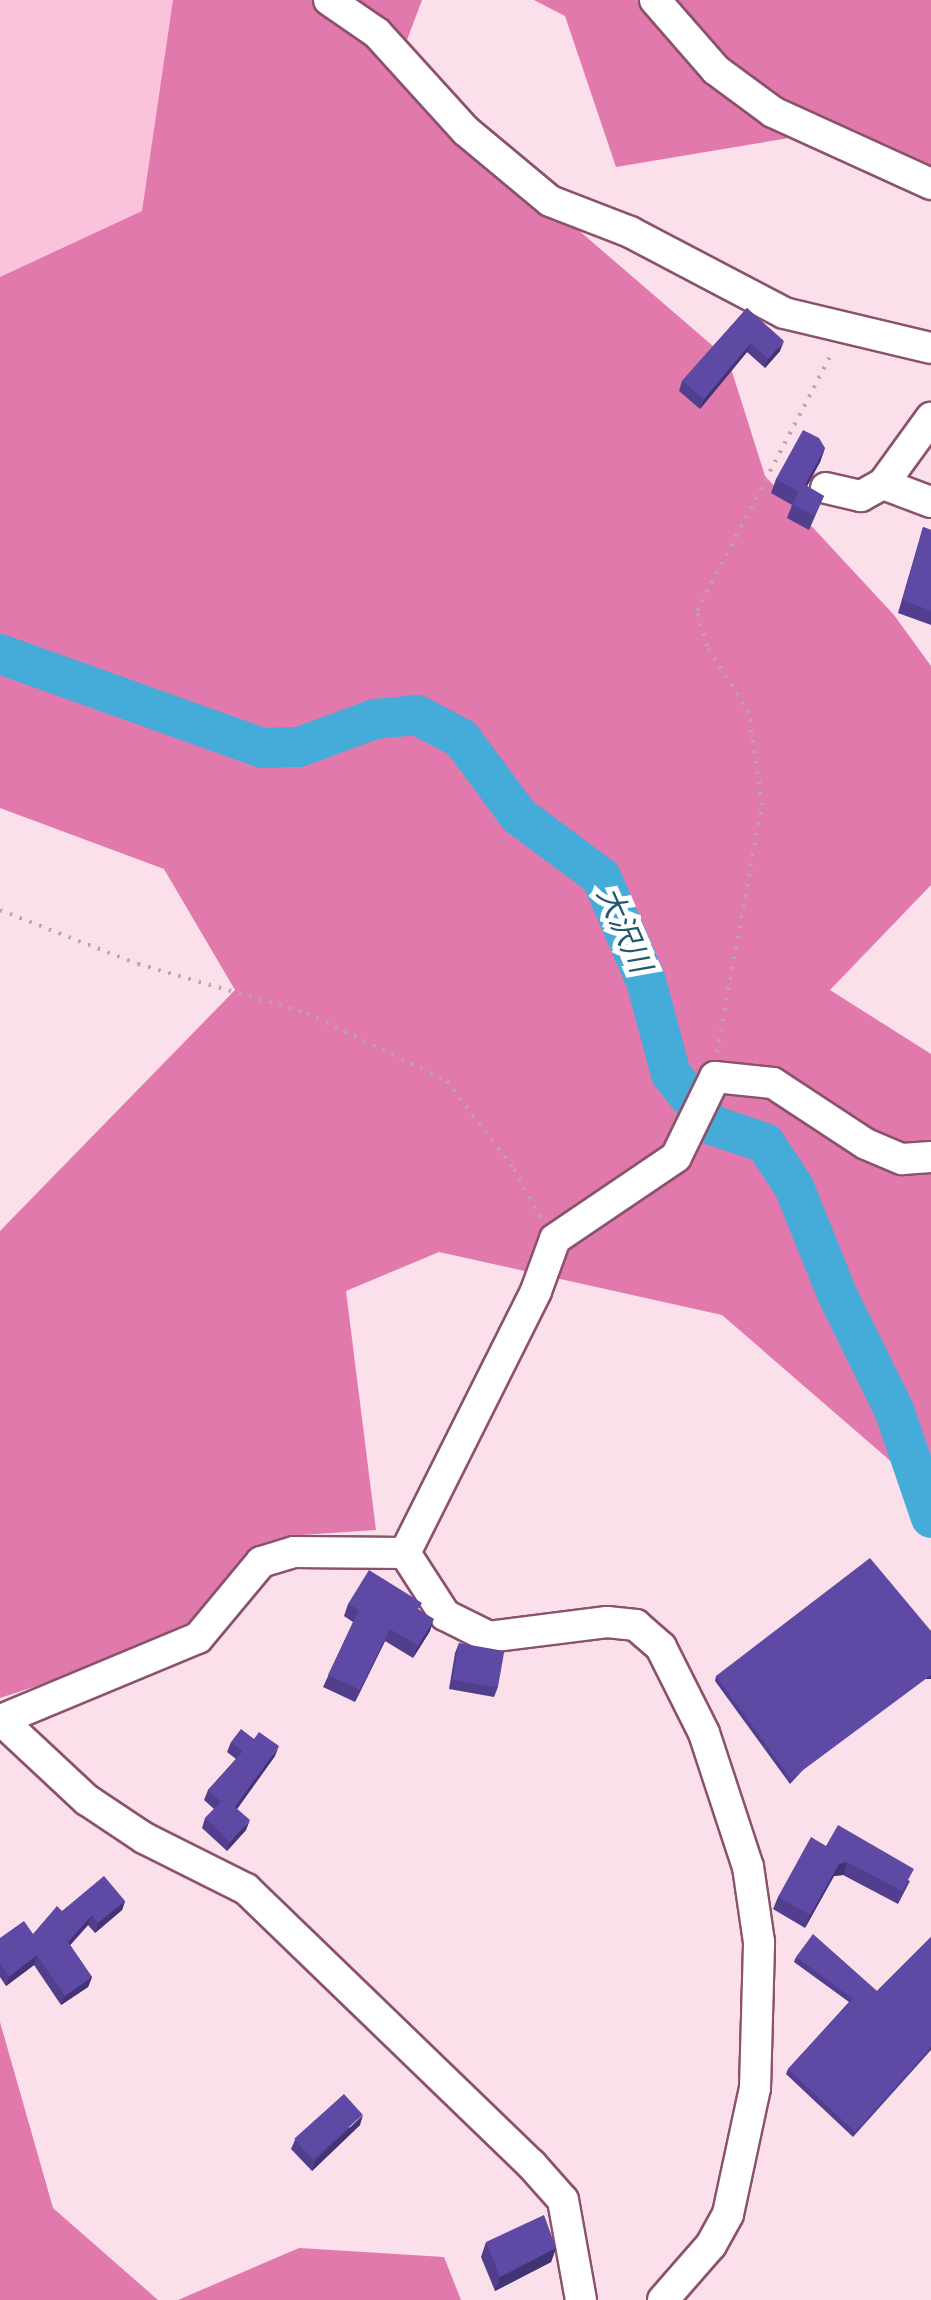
<!DOCTYPE html>
<meta charset="utf-8">
<style>
body{margin:0}
#map{position:relative;width:931px;height:2300px;overflow:hidden;background:#fbdfea;font-family:"Source Sans 3","Noto Sans JP",sans-serif}
div>[style]{position:absolute}
.green>*{inset:0;background:#fbc3db}
.forest>*{inset:0;background:#e279ad}
.river>*{height:40px;margin:-20px;padding:0 20px;transform-origin:20px;border-radius:20px;background:#45abd8}
.path>*{height:4px;margin-top:-2px;transform-origin:0;background:repeating-linear-gradient(90deg,#bea3ae 0 2.5px,transparent 0 10.5px)}
.roads{filter:drop-shadow(2px 0 #8c526d) drop-shadow(-2px 0 #8c526d) drop-shadow(0 2px #8c526d) drop-shadow(0 -2px #8c526d)}
.minor>*{height:30px;margin:-15px;padding:0 15px;transform-origin:15px;border-radius:15px;background:#fff}
.wall>*{inset:0;background:#513f8e}
.shaded-wall>*{inset:0;background:#423374;transform-origin:0 0}
.building>*{inset:0;background:#5e49a5;transform-origin:0 0}
span{translate:-50% -50%;white-space:nowrap;text-align:center;line-height:1.15;-webkit-text-stroke:10px #fff;paint-order:stroke}
.water-label{font-size:30px;color:#225870;font-style:italic}
</style>
<div id="map">
<div class="green">
<i style="clip-path:polygon(0 0,173px 0,162px 212px,0 283px)"></i>
</div>
<div class="forest">
<i style="clip-path:polygon(173px 0,422px 0,395px 72px,728px 359px,765px 476px,894px 615px,931px 666px,931px 885px,830px 990px,931px 1054px,931px 1496px,722px 1315px,439px 1252px,346px 1291px,376px 1530px,287px 1536px,202px 1632px,0 1698px,0 1231px,235px 990px,164px 869px,0 808px,0 277px,142px 211px)"></i>
<i style="clip-path:polygon(534px 0,931px 0,931px 176px,819px 133px,616px 167px,565px 16px)"></i>
<i style="clip-path:polygon(0 2022px,53px 2208px,158px 2300px,0 2300px)"></i>
<i style="clip-path:polygon(299px 2248px,444px 2257px,461px 2300px,178px 2300px)"></i>
</div>
<div class="river">
<i style="left:0;top:654px;width:279px;rotate:19.7deg"></i>
<i style="left:263px;top:748px;width:36px;rotate:-2deg"></i>
<i style="left:299px;top:747px;width:81px;rotate:-20.2deg"></i>
<i style="left:375px;top:719px;width:42px;rotate:-5.4deg"></i>
<i style="left:417px;top:715px;width:50px;rotate:27.6deg"></i>
<i style="left:461px;top:738px;width:97px;rotate:53.4deg"></i>
<i style="left:519px;top:816px;width:102px;rotate:36.6deg"></i>
<i style="left:601px;top:877px;width:113px;rotate:66.6deg"></i>
<i style="left:646px;top:981px;width:96px;rotate:75deg"></i>
<i style="left:671px;top:1074px;width:65px;rotate:51.2deg"></i>
<i style="left:712px;top:1125px;width:56px;rotate:18.8deg"></i>
<i style="left:765px;top:1143px;width:53px;rotate:56.6deg"></i>
<i style="left:794px;top:1187px;width:115px;rotate:68.1deg"></i>
<i style="left:837px;top:1294px;width:129px;rotate:63.8deg"></i>
<i style="left:894px;top:1410px;width:114px;rotate:71.1deg"></i>
</div>
<div class="path">
<i style="left:0;top:910px;width:148px;rotate:21.4deg"></i>
<i style="left:138px;top:964px;width:176px;rotate:16.2deg"></i>
<i style="left:307px;top:1013px;width:156px;rotate:25.9deg"></i>
<i style="left:447px;top:1081px;width:111px;rotate:52.7deg"></i>
<i style="left:514px;top:1169px;width:55px;rotate:61.6deg"></i>
<i style="left:717px;top:1052px;width:251px;rotate:-79.7deg"></i>
<i style="left:762px;top:805px;width:93px;rotate:-98deg"></i>
<i style="left:749px;top:713px;width:79px;rotate:-122.1deg"></i>
<i style="left:707px;top:646px;width:36px;rotate:-106deg"></i>
<i style="left:697px;top:611px;width:293px;rotate:-62.4deg"></i>
</div>
<div class="roads">
<div class="minor">
<i style="left:329px;top:0;width:58px;rotate:34.5deg"></i>
<i style="left:377px;top:33px;width:132px;rotate:47.8deg"></i>
<i style="left:466px;top:131px;width:109px;rotate:39.8deg"></i>
<i style="left:550px;top:201px;width:86px;rotate:21.2deg"></i>
<i style="left:630px;top:232px;width:174px;rotate:27.7deg"></i>
<i style="left:784px;top:313px;width:151px;rotate:13.4deg"></i>
<i style="left:655px;top:0;width:93px;rotate:48.9deg"></i>
<i style="left:716px;top:70px;width:71px;rotate:36.4deg"></i>
<i style="left:773px;top:112px;width:174px;rotate:24.5deg"></i>
<i style="left:883px;top:484px;width:51px;rotate:20.6deg"></i>
<i style="left:826px;top:488px;width:36px;rotate:13deg"></i>
<i style="left:861px;top:496px;width:25px;rotate:-29deg"></i>
<i style="left:883px;top:484px;width:82px;rotate:-54deg"></i>
<i style="left:0;top:1719px;width:119px;rotate:43deg"></i>
<i style="left:87px;top:1800px;width:69px;rotate:33.7deg"></i>
<i style="left:144px;top:1838px;width:114px;rotate:26.6deg"></i>
<i style="left:246px;top:1889px;width:396px;rotate:44deg"></i>
<i style="left:531px;top:2164px;width:48px;rotate:48.4deg"></i>
<i style="left:563px;top:2200px;width:102px;rotate:79.8deg"></i>
<i style="left:3px;top:1719px;width:211px;rotate:-22.6deg"></i>
<i style="left:198px;top:1638px;width:99px;rotate:-50.3deg"></i>
<i style="left:261px;top:1562px;width:34px;rotate:-17deg"></i>
<i style="left:294px;top:1552px;width:111px;rotate:0.5deg"></i>
<i style="left:663px;top:2300px;width:73px;rotate:-48.9deg"></i>
<i style="left:711px;top:2245px;width:35px;rotate:-61deg"></i>
<i style="left:728px;top:2214px;width:129px;rotate:-77.9deg"></i>
<i style="left:755px;top:2088px;width:146px;rotate:-88.4deg"></i>
<i style="left:759px;top:1942px;width:76px;rotate:-98.3deg"></i>
<i style="left:748px;top:1867px;width:141px;rotate:-108.2deg"></i>
<i style="left:704px;top:1733px;width:96px;rotate:-116.6deg"></i>
<i style="left:661px;top:1647px;width:33px;rotate:-139deg"></i>
<i style="left:636px;top:1625px;width:29px;rotate:-174deg"></i>
<i style="left:607px;top:1622px;width:119px;rotate:172.8deg"></i>
<i style="left:489px;top:1637px;width:49px;rotate:-153.4deg"></i>
<i style="left:445px;top:1615px;width:74px;rotate:-122.8deg"></i>
<i style="left:405px;top:1553px;width:293px;rotate:-63.4deg"></i>
<i style="left:536px;top:1291px;width:55px;rotate:-69.9deg"></i>
<i style="left:555px;top:1239px;width:146px;rotate:-34.1deg"></i>
<i style="left:676px;top:1157px;width:89px;rotate:-64deg"></i>
<i style="left:715px;top:1077px;width:58px;rotate:5.9deg"></i>
<i style="left:773px;top:1083px;width:111px;rotate:33.3deg"></i>
<i style="left:866px;top:1144px;width:39px;rotate:23deg"></i>
<i style="left:902px;top:1159px;width:29px;rotate:-4deg"></i>
</div>
</div>
<div class="wall">
<i style="clip-path:polygon(747px 308px,780px 351px,765px 368px,747px 352px,700px 409px,679px 391px,682px 381px)"></i>
<i style="clip-path:polygon(825px 448px,820px 462px,807px 486px,824px 496px,809px 530px,787px 518px,792px 505px,771px 493px,776px 479px)"></i>
<i style="clip-path:polygon(923px 527px,931px 530px,931px 625px,898px 613px)"></i>
<i style="clip-path:polygon(348px 1604px,420px 1610px,430px 1631px,413px 1658px,385px 1641px,355px 1702px,323px 1687px,353px 1622px,344px 1616px)"></i>
<i style="clip-path:polygon(931px 1631px,790px 1784px,715px 1681px,716px 1676px)"></i>
<i style="clip-path:polygon(459px 1643px,498px 1687px,494px 1697px,449px 1689px,455px 1653px)"></i>
<i style="clip-path:polygon(231px 1742px,275px 1756px,237px 1809px,246px 1830px,227px 1851px,202px 1828px,205px 1818px,214px 1809px,204px 1800px,208px 1790px,236px 1759px,227px 1752px)"></i>
<i style="clip-path:polygon(826px 1846px,910px 1881px,898px 1904px,843px 1875px,834px 1876px,805px 1928px,773px 1909px,778px 1897px)"></i>
<i style="clip-path:polygon(125px 1901px,122px 1910px,95px 1933px,88px 1925px,70px 1945px,92px 1977px,88px 1987px,61px 2005px,34px 1965px,6px 1986px,0 1977px,0 1938px,33px 1934px)"></i>
<i style="clip-path:polygon(931px 1937px,931px 2050px,853px 2137px,786px 2074px,788px 2069px,849px 2002px,794px 1962px,796px 1957px,877px 1991px)"></i>
<i style="clip-path:polygon(360px 2125px,312px 2171px,291px 2149px,295px 2140px)"></i>
<i style="clip-path:polygon(486px 2242px,556px 2248px,551px 2262px,495px 2291px,481px 2257px)"></i>
</div>
<div class="shaded-wall">
<i style="clip-path:polygon(784px 341px,780px 351px,765px 368px,768px 359px)"></i>
<i style="clip-path:polygon(751px 343px,747px 352px,700px 409px,704px 399px)"></i>
<i style="clip-path:polygon(825px 448px,820px 462px,800px 499px,805px 485px)"></i>
<i style="clip-path:polygon(434px 1619px,430px 1631px,413px 1658px,418px 1646px)"></i>
<i style="clip-path:polygon(390px 1629px,385px 1641px,355px 1702px,360px 1690px)"></i>
<i style="left:931px;top:1675px;width:4px;height:174px;rotate:90deg"></i>
<i style="clip-path:polygon(279px 1746px,275px 1756px,232px 1816px,235px 1807px)"></i>
<i style="clip-path:polygon(250px 1820px,246px 1830px,227px 1851px,230px 1842px)"></i>
<i style="clip-path:polygon(847px 1862px,843px 1875px,834px 1876px,805px 1928px,810px 1915px,839px 1864px)"></i>
<i style="clip-path:polygon(125px 1901px,122px 1910px,95px 1933px,98px 1923px)"></i>
<i style="clip-path:polygon(92px 1915px,88px 1925px,65px 1951px,68px 1942px)"></i>
<i style="clip-path:polygon(37px 1955px,34px 1965px,6px 1986px,9px 1977px)"></i>
<i style="clip-path:polygon(92px 1977px,88px 1987px,61px 2005px,65px 1996px)"></i>
<i style="left:931px;top:2047px;width:3px;height:114px;rotate:90deg"></i>
<i style="clip-path:polygon(363px 2115px,360px 2125px,312px 2171px,315px 2161px)"></i>
<i style="clip-path:polygon(556px 2248px,551px 2262px,495px 2291px,500px 2277px)"></i>
</div>
<div class="building">
<i style="clip-path:polygon(747px 308px,784px 341px,768px 359px,751px 343px,704px 399px,682px 381px)"></i>
<i style="clip-path:polygon(803px 430px,819px 438px,825px 448px,805px 485px,824px 496px,814px 516px,792px 504px,799px 492px,776px 479px)"></i>
<i style="clip-path:polygon(923px 527px,931px 530px,931px 611px,903px 600px)"></i>
<i style="clip-path:polygon(870px 1558px,931px 1631px,931px 1675px,791px 1779px,716px 1676px)"></i>
<i style="clip-path:polygon(369px 1570px,422px 1603px,418px 1609px,434px 1619px,418px 1646px,390px 1629px,360px 1690px,328px 1675px,359px 1610px,348px 1604px)"></i>
<i style="left:459px;top:1643px;width:46px;height:37px;rotate:10deg"></i>
<i style="clip-path:polygon(241px 1729px,254px 1739px,259px 1732px,279px 1746px,235px 1807px,250px 1820px,230px 1842px,205px 1818px,221px 1802px,208px 1790px,243px 1751px,231px 1742px)"></i>
<i style="clip-path:polygon(838px 1825px,914px 1869px,902px 1891px,847px 1862px,839px 1864px,810px 1915px,778px 1897px,811px 1837px,826px 1846px)"></i>
<i style="clip-path:polygon(104px 1876px,125px 1901px,98px 1923px,92px 1915px,68px 1942px,92px 1977px,65px 1996px,37px 1955px,9px 1977px,0 1963px,0 1938px,24px 1921px,33px 1934px,57px 1906px,62px 1911px)"></i>
<i style="clip-path:polygon(813px 1934px,877px 1991px,931px 1937px,931px 2047px,855px 2132px,788px 2069px,853px 1999px,796px 1957px)"></i>
<i style="left:344px;top:2094px;width:28px;height:67px;rotate:48deg"></i>
<i style="clip-path:polygon(544px 2215px,556px 2248px,500px 2277px,486px 2242px)"></i>
</div>
<div class="water-label">
<span style="left:623px;top:930px;rotate:66deg">大沢川</span>
</div>
</div>
